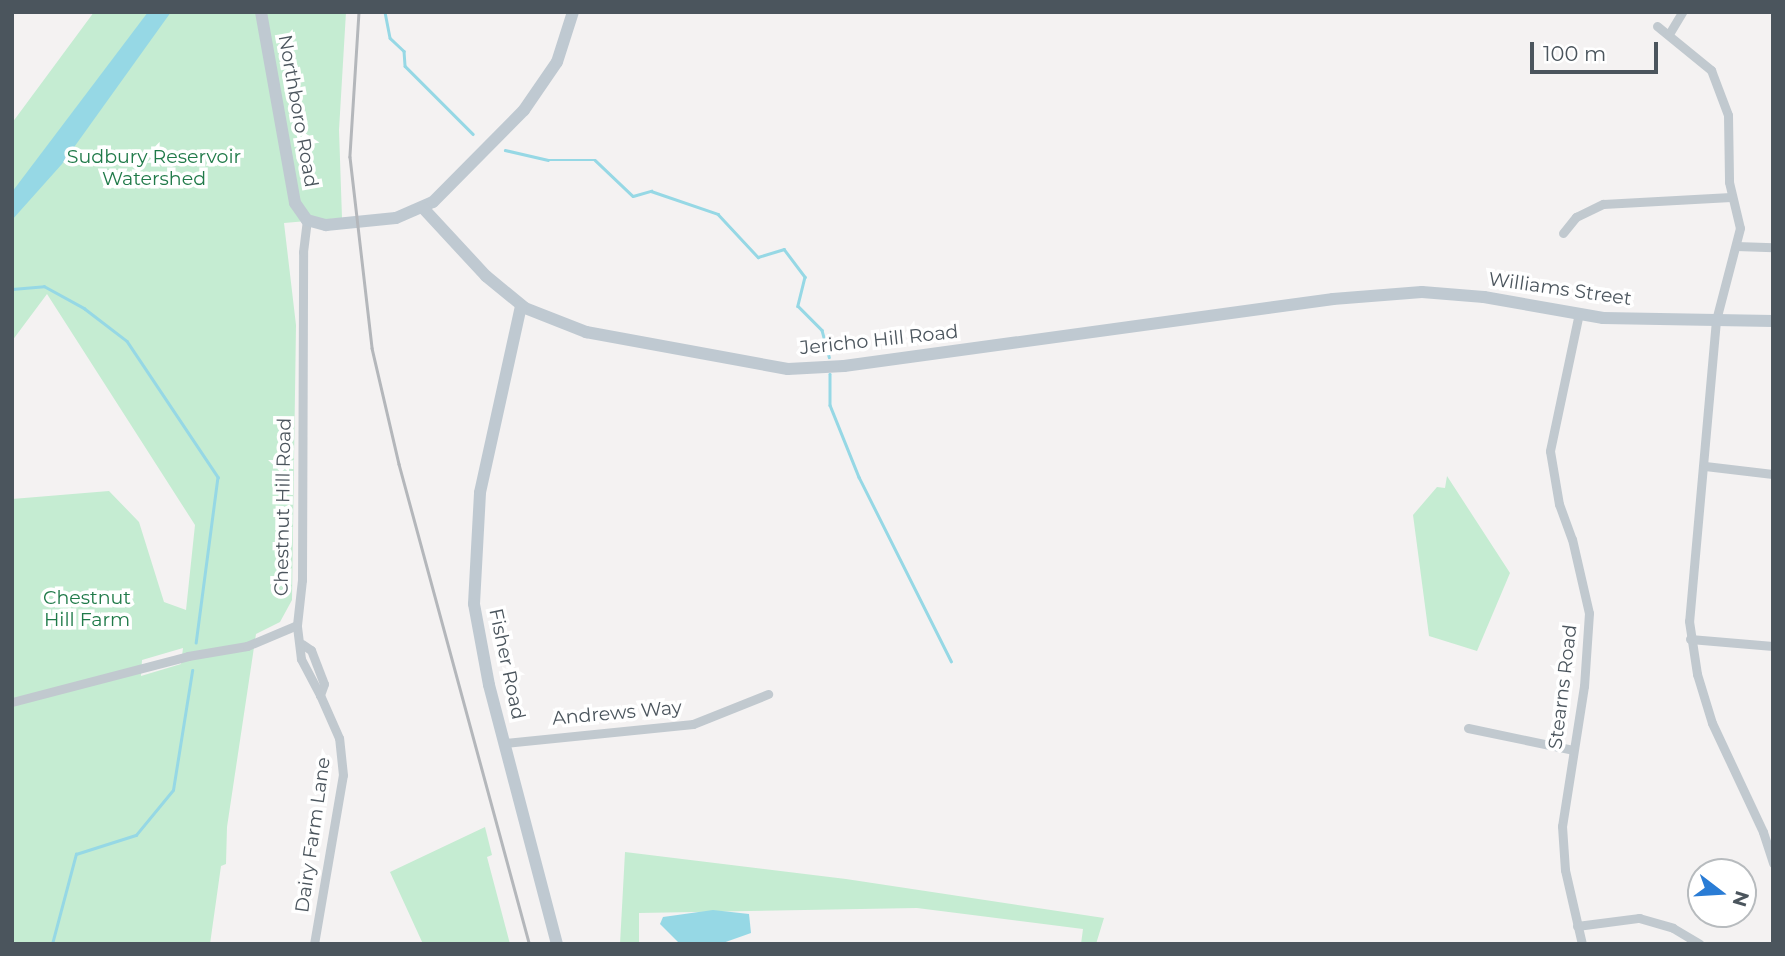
<!DOCTYPE html>
<style>
body{margin:0}
#map{position:relative;width:1785px;height:956px;overflow:hidden;background:#f4f2f2;font-family:Montserrat,sans-serif}
div>[style]{position:absolute}
.green>*{inset:0;background:#c5ecd2}
.water>*{inset:0;background:#96d8e5}
.stream>*{height:2.5px;margin:-1.25px;padding:0 1.25px;transform-origin:1.25px;border-radius:1.25px;background:#96d8e5}
.street>*{height:9px;margin:-4.5px;padding:0 4.5px;transform-origin:4.5px;border-radius:4.5px;background:#c1c9cf}
.secondary>*{height:12px;margin:-6px;padding:0 6px;transform-origin:6px;border-radius:6px;background:#bfc9d1}
.rail>*{height:2.5px;margin:-1.25px;padding:0 1.25px;transform-origin:1.25px;border-radius:1.25px;background:#b4b7bb}
span{translate:-50% -50%;white-space:nowrap;text-align:center;line-height:1.15;-webkit-text-stroke:7px #fff;paint-order:stroke}
.street-label{font-size:19px;color:#4b555d}
.park-label{font-size:19px;color:#207a49}
.frame{position:absolute;inset:0;border:14px solid #4b555d;pointer-events:none}
.north{position:absolute;left:1687px;top:858px;width:70px;height:70px;box-sizing:border-box;background:#fff;border:2px solid #b7bbbe;border-radius:50%;rotate:107deg;font-size:19px;font-weight:700;line-height:28px;text-align:center;color:#4b555d}
.north::after{content:'';display:block;margin:auto;width:24px;height:32px;background:#2a7cd5;clip-path:polygon(50% 0,100% 100%,50% 72%,0 100%)}
.scale{position:absolute;left:1530px;top:42px;width:128px;height:32px;box-sizing:border-box;border:4px solid #4b555d;border-top:0;padding-left:9px;font-size:21px;line-height:24px;white-space:nowrap;color:#4b555d;-webkit-text-stroke:5px #fff;paint-order:stroke}
</style>
<div id="map">
<div class="green">
<i style="clip-path:polygon(evenodd,94px 12px,346px 12px,339px 130px,342px 218px,284px 223px,296px 325px,292px 600px,280px 622px,256px 634px,227px 827px,226px 864px,221px 866px,210px 944px,12px 944px,12px 499px,109px 491px,139px 522px,164px 602px,186px 610px,195px 525px,47px 294px,12px 341px,12px 123px,94px 12px,183px 648px,181px 664px,141px 676px,142px 660px,183px 648px)"></i>
<i style="clip-path:polygon(1447px 476px,1510px 573px,1477px 651px,1429px 636px,1413px 515px,1437px 487px,1445px 488px)"></i>
<i style="clip-path:polygon(485px 827px,492px 855px,487px 857px,510px 944px,423px 944px,390px 872px)"></i>
<i style="clip-path:polygon(625px 852px,846px 879px,1104px 918px,1096px 944px,1081px 944px,1083px 929px,917px 908px,639px 913px,639px 944px,620px 944px)"></i>
</div>
<div class="water">
<i style="clip-path:polygon(148px 12px,171px 12px,62px 164px,12px 220px,12px 192px)"></i>
<i style="clip-path:polygon(713px 910px,749px 914px,751px 933px,720px 944px,680px 944px,660px 924px,663px 917px)"></i>
</div>
<div class="stream">
<i style="left:385px;top:12px;width:26px;rotate:79deg"></i>
<i style="left:390px;top:38px;width:19px;rotate:43deg"></i>
<i style="left:404px;top:51px;width:15px;rotate:86deg"></i>
<i style="left:405px;top:66px;width:96px;rotate:45deg"></i>
<i style="left:505px;top:150px;width:44px;rotate:13.1deg"></i>
<i style="left:548px;top:160px;width:47px"></i>
<i style="left:595px;top:160px;width:52px;rotate:43.5deg"></i>
<i style="left:633px;top:196px;width:19px;rotate:-16deg"></i>
<i style="left:651px;top:191px;width:71px;rotate:18.9deg"></i>
<i style="left:718px;top:214px;width:59px;rotate:47.1deg"></i>
<i style="left:758px;top:257px;width:27px;rotate:-17deg"></i>
<i style="left:784px;top:249px;width:35px;rotate:53deg"></i>
<i style="left:805px;top:277px;width:30px;rotate:104deg"></i>
<i style="left:798px;top:306px;width:34px;rotate:45deg"></i>
<i style="left:822px;top:330px;width:28px;rotate:75deg"></i>
<i style="left:12px;top:289px;width:32px;rotate:-5deg"></i>
<i style="left:44px;top:286px;width:46px;rotate:28.8deg"></i>
<i style="left:84px;top:308px;width:54px;rotate:37.5deg"></i>
<i style="left:127px;top:341px;width:164px;rotate:56.2deg"></i>
<i style="left:218px;top:477px;width:167px;rotate:97.5deg"></i>
<i style="left:830px;top:374px;width:31px;rotate:90deg"></i>
<i style="left:830px;top:405px;width:78px;rotate:68.1deg"></i>
<i style="left:859px;top:477px;width:206px;rotate:63.4deg"></i>
<i style="left:52px;top:944px;width:93px;rotate:-75.1deg"></i>
<i style="left:76px;top:854px;width:63px;rotate:-17.6deg"></i>
<i style="left:136px;top:835px;width:58px;rotate:-50.6deg"></i>
<i style="left:173px;top:790px;width:121px;rotate:-80.9deg"></i>
</div>
<div class="street">
<i style="left:1657px;top:26px;width:70px;rotate:39.2deg"></i>
<i style="left:1711px;top:70px;width:48px;rotate:69.3deg"></i>
<i style="left:1728px;top:115px;width:67px;rotate:89.1deg"></i>
<i style="left:1729px;top:182px;width:47px;rotate:76.6deg"></i>
<i style="left:1740px;top:228px;width:95px;rotate:104.6deg"></i>
<i style="left:1716px;top:320px;width:302px;rotate:95.1deg"></i>
<i style="left:1689px;top:621px;width:54px;rotate:81.4deg"></i>
<i style="left:1697px;top:674px;width:51px;rotate:73deg"></i>
<i style="left:1712px;top:723px;width:120px;rotate:64.9deg"></i>
<i style="left:1763px;top:832px;width:33px;rotate:72deg"></i>
<i style="left:1669px;top:34px;width:26px;rotate:-59deg"></i>
<i style="left:1563px;top:233px;width:21px;rotate:-51deg"></i>
<i style="left:1576px;top:217px;width:30px;rotate:-26deg"></i>
<i style="left:1603px;top:204px;width:128px;rotate:-3.1deg"></i>
<i style="left:1736px;top:246px;width:37px;rotate:2deg"></i>
<i style="left:1579px;top:313px;width:141px;rotate:101.9deg"></i>
<i style="left:1550px;top:451px;width:54px;rotate:80.4deg"></i>
<i style="left:1559px;top:504px;width:37px;rotate:70deg"></i>
<i style="left:1572px;top:539px;width:76px;rotate:77.1deg"></i>
<i style="left:1589px;top:613px;width:73px;rotate:93.9deg"></i>
<i style="left:1584px;top:686px;width:142px;rotate:98.9deg"></i>
<i style="left:1562px;top:826px;width:44px;rotate:86.1deg"></i>
<i style="left:1565px;top:870px;width:76px;rotate:77.1deg"></i>
<i style="left:1705px;top:466px;width:68px;rotate:6.7deg"></i>
<i style="left:1690px;top:639px;width:83px;rotate:4.8deg"></i>
<i style="left:302px;top:644px;width:11px;rotate:34deg"></i>
<i style="left:311px;top:650px;width:36px;rotate:69deg"></i>
<i style="left:324px;top:684px;width:12px;rotate:110deg"></i>
<i style="left:320px;top:695px;width:41px;rotate:-117.8deg"></i>
<i style="left:301px;top:659px;width:34px;rotate:-97deg"></i>
<i style="left:297px;top:625px;width:45px;rotate:-83.7deg"></i>
<i style="left:302px;top:580px;width:328px;rotate:-89.8deg"></i>
<i style="left:303px;top:252px;width:32px;rotate:-83deg"></i>
<i style="left:12px;top:702px;width:182px;rotate:-14.6deg"></i>
<i style="left:188px;top:656px;width:60px;rotate:-9.6deg"></i>
<i style="left:247px;top:646px;width:54px;rotate:-22.8deg"></i>
<i style="left:1468px;top:728px;width:107px;rotate:11.8deg"></i>
<i style="left:506px;top:743px;width:188px;rotate:-5.8deg"></i>
<i style="left:693px;top:724px;width:81px;rotate:-21.8deg"></i>
<i style="left:1577px;top:926px;width:63px;rotate:-7.4deg"></i>
<i style="left:1639px;top:918px;width:35px;rotate:16deg"></i>
<i style="left:1673px;top:928px;width:31px;rotate:31deg"></i>
<i style="left:314px;top:944px;width:171px;rotate:-80.3deg"></i>
<i style="left:343px;top:775px;width:37px;rotate:-96deg"></i>
<i style="left:339px;top:738px;width:47px;rotate:-113.8deg"></i>
</div>
<div class="secondary">
<i style="left:261px;top:12px;width:194px;rotate:79.9deg"></i>
<i style="left:295px;top:203px;width:21px;rotate:55deg"></i>
<i style="left:307px;top:220px;width:20px;rotate:15deg"></i>
<i style="left:326px;top:225px;width:70px;rotate:-5.7deg"></i>
<i style="left:396px;top:218px;width:40px;rotate:-23.4deg"></i>
<i style="left:433px;top:202px;width:129px;rotate:-45.3deg"></i>
<i style="left:524px;top:110px;width:58px;rotate:-55.5deg"></i>
<i style="left:557px;top:62px;width:52px;rotate:-72.3deg"></i>
<i style="left:423px;top:208px;width:93px;rotate:47.2deg"></i>
<i style="left:486px;top:276px;width:50px;rotate:39.4deg"></i>
<i style="left:525px;top:308px;width:66px;rotate:21.5deg"></i>
<i style="left:586px;top:332px;width:205px;rotate:10.4deg"></i>
<i style="left:788px;top:369px;width:56px;rotate:-3.1deg"></i>
<i style="left:844px;top:366px;width:494px;rotate:-7.8deg"></i>
<i style="left:1333px;top:299px;width:89px;rotate:-4.5deg"></i>
<i style="left:1422px;top:292px;width:62px;rotate:4.6deg"></i>
<i style="left:1484px;top:297px;width:121px;rotate:10deg"></i>
<i style="left:1603px;top:318px;width:170px;rotate:1deg"></i>
<i style="left:521px;top:306px;width:191px;rotate:102.4deg"></i>
<i style="left:480px;top:493px;width:111px;rotate:93.1deg"></i>
<i style="left:474px;top:604px;width:82px;rotate:79.5deg"></i>
<i style="left:489px;top:685px;width:268px;rotate:75.3deg"></i>
</div>
<div class="rail">
<i style="left:359px;top:12px;width:145px;rotate:93.6deg"></i>
<i style="left:350px;top:157px;width:192px;rotate:83.4deg"></i>
<i style="left:372px;top:348px;width:119px;rotate:76.9deg"></i>
<i style="left:399px;top:464px;width:497px;rotate:74.8deg"></i>
</div>
<div class="street-label">
<span style="left:298px;top:111px;rotate:80deg">Northboro Road</span>
<span style="left:1560px;top:289px;rotate:8deg">Williams Street</span>
<span style="left:879px;top:340px;rotate:-6deg">Jericho Hill Road</span>
<span style="left:283px;top:507px;rotate:-89deg">Chestnut Hill Road</span>
<span style="left:507px;top:664px;rotate:78deg">Fisher Road</span>
<span style="left:1563px;top:687px;rotate:-83deg">Stearns Road</span>
<span style="left:617px;top:713px;rotate:-5deg">Andrews Way</span>
<span style="left:313px;top:835px;rotate:-82deg">Dairy Farm Lane</span>
</div>
<div class="park-label">
<span style="left:154px;top:168px">Sudbury Reservoir<br>Watershed</span>
<span style="left:87px;top:609px">Chestnut<br>Hill Farm</span>
</div>
<div class="frame"></div>
<div class="north">N</div>
<div class="scale">100 m</div>
</div>
